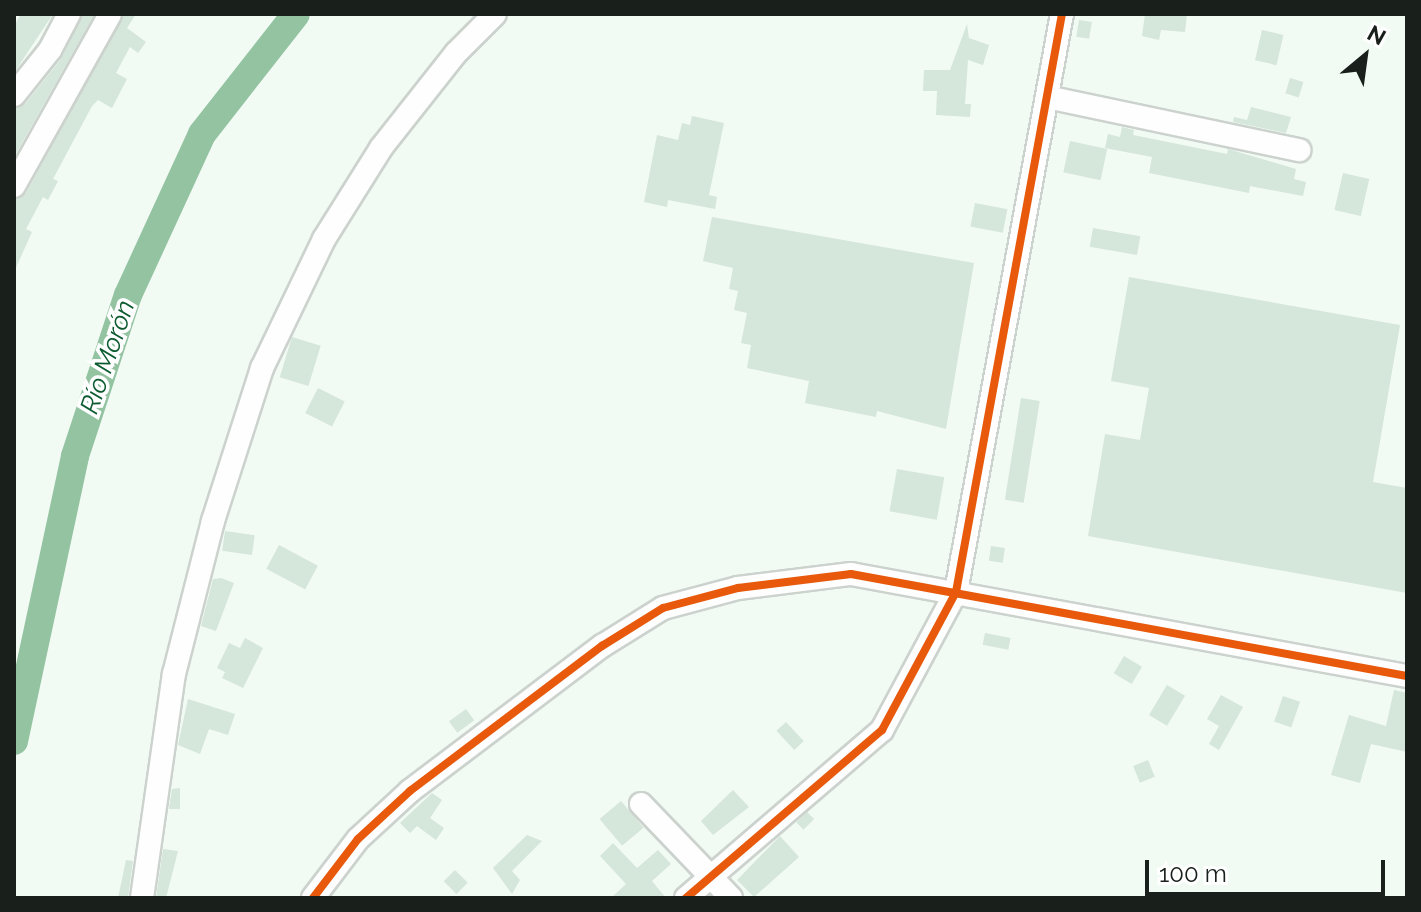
<!DOCTYPE html>
<meta charset="utf-8">
<style>
body{margin:0}
#map{position:relative;width:1421px;height:912px;overflow:hidden;background:#f2faf4;font-family:Raleway,sans-serif}
div>[style]{position:absolute}
.river>*{height:28px;margin:-14px;padding:0 14px;transform-origin:14px;border-radius:14px;background:#93c3a1}
.building>*{inset:0;background:#d5e6da;transform-origin:0 0}
.roads{filter:drop-shadow(2px 0 #ccd2cd) drop-shadow(-2px 0 #ccd2cd) drop-shadow(0 2px #ccd2cd) drop-shadow(0 -2px #ccd2cd)}
.minor>*{height:22px;margin:-11px;padding:0 11px;transform-origin:11px;border-radius:11px;background:#fdfefd}
.cycleway>*{height:8px;margin:-4px;padding:0 4px;transform-origin:4px;border-radius:4px;background:#e8590c}
span{translate:-50% -50%;white-space:nowrap;text-align:center;line-height:1.15;-webkit-text-stroke:7px #fff;paint-order:stroke}
.water-label{font-size:26px;color:#0d5b30;font-style:italic}
.frame{position:absolute;inset:0;border:16px solid #19201b;pointer-events:none}
.north{position:absolute;left:1325px;top:16px;width:80px;height:80px;-webkit-text-stroke:6px #fff;paint-order:stroke;rotate:29deg;font-size:22px;font-weight:700;line-height:32px;text-align:center;color:#19201b}
.north::after{content:'';display:block;margin:auto;width:28px;height:36px;background:#19201b;clip-path:polygon(50% 0,100% 100%,50% 72%,0 100%)}
.scale{position:absolute;left:1145px;top:860px;width:240px;height:36px;box-sizing:border-box;border:4px solid #19201b;border-top:0;padding-left:10px;font-size:24px;line-height:28px;white-space:nowrap;color:#19201b;-webkit-text-stroke:6px #fff;paint-order:stroke}
</style>
<div id="map">
<div class="river">
<i style="left:14px;top:741px;width:291px;rotate:-77.9deg"></i>
<i style="left:75px;top:456px;width:169px;rotate:-71.8deg"></i>
<i style="left:128px;top:295px;width:177px;rotate:-65.3deg"></i>
<i style="left:202px;top:134px;width:152px;rotate:-51.9deg"></i>
</div>
<div class="building">
<i style="clip-path:polygon(21px 14px,53px 14px,14px 73px,14px 26px)"></i>
<i style="clip-path:polygon(83px 14px,94px 15px,14px 157px,14px 109px,25px 104px,61px 59px)"></i>
<i style="clip-path:polygon(124px 14px,136px 14px,127px 28px,146px 42px,138px 53px,130px 47px,116px 73px,127px 79px,112px 108px,98px 100px,92px 106px,53px 179px,58px 181px,48px 200px,43px 197px,26px 229px,32px 232px,14px 272px,14px 200px,26px 193px)"></i>
<i style="clip-path:polygon(1145px 14px,1187px 14px,1185px 32px,1161px 30px,1159px 40px,1142px 36px)"></i>
<i style="left:1079px;top:20px;width:13px;height:17px;rotate:9deg"></i>
<i style="clip-path:polygon(967px 24px,969px 38px,989px 45px,983px 65px,968px 60px,965px 104px,971px 104px,970px 117px,936px 115px,937px 91px,923px 91px,924px 70px,950px 70px)"></i>
<i style="left:1262px;top:30px;width:22px;height:31px;rotate:13deg"></i>
<i style="left:1290px;top:78px;width:14px;height:16px;rotate:17deg"></i>
<i style="clip-path:polygon(1251px 107px,1291px 117px,1286px 133px,1233px 122px,1234px 117px,1247px 120px)"></i>
<i style="clip-path:polygon(692px 116px,724px 123px,709px 195px,717px 197px,715px 209px,668px 200px,667px 207px,644px 202px,657px 135px,678px 140px,682px 123px,690px 125px)"></i>
<i style="clip-path:polygon(1122px 127px,1134px 130px,1133px 135px,1227px 154px,1228px 149px,1296px 169px,1294px 179px,1306px 182px,1303px 196px,1250px 186px,1249px 193px,1149px 173px,1152px 157px,1105px 148px,1108px 134px,1120px 137px)"></i>
<i style="left:1070px;top:141px;width:38px;height:32px;rotate:12deg"></i>
<i style="left:1343px;top:173px;width:27px;height:38px;rotate:13deg"></i>
<i style="left:975px;top:203px;width:33px;height:24px;rotate:11deg"></i>
<i style="clip-path:polygon(712px 217px,974px 263px,946px 429px,877px 411px,876px 417px,805px 403px,809px 381px,747px 368px,751px 345px,741px 343px,747px 313px,734px 310px,738px 291px,729px 289px,733px 268px,703px 261px)"></i>
<i style="left:1093px;top:228px;width:48px;height:19px;rotate:10deg"></i>
<i style="clip-path:polygon(1129px 277px,1400px 325px,1373px 482px,1407px 488px,1407px 593px,1088px 536px,1105px 434px,1140px 440px,1149px 388px,1111px 381px)"></i>
<i style="left:292px;top:337px;width:30px;height:42px;rotate:17deg"></i>
<i style="left:318px;top:388px;width:30px;height:28px;rotate:27deg"></i>
<i style="left:1021px;top:398px;width:19px;height:103px;rotate:9deg"></i>
<i style="left:897px;top:469px;width:48px;height:43px;rotate:10deg"></i>
<i style="left:225px;top:531px;width:30px;height:20px;rotate:8deg"></i>
<i style="left:279px;top:545px;width:44px;height:27px;rotate:28deg"></i>
<i style="left:991px;top:546px;width:14px;height:15px;rotate:8deg"></i>
<i style="clip-path:polygon(221px 578px,234px 583px,216px 631px,201px 626px,213px 579px)"></i>
<i style="left:985px;top:633px;width:26px;height:12px;rotate:11deg"></i>
<i style="clip-path:polygon(245px 638px,263px 648px,243px 688px,222px 678px,225px 672px,217px 668px,229px 643px,240px 648px)"></i>
<i style="left:1124px;top:656px;width:21px;height:20px;rotate:31deg"></i>
<i style="left:1167px;top:685px;width:21px;height:35px;rotate:31deg"></i>
<i style="clip-path:polygon(1394px 690px,1407px 693px,1407px 752px,1371px 744px,1360px 783px,1331px 775px,1349px 715px,1386px 726px)"></i>
<i style="clip-path:polygon(1221px 695px,1243px 707px,1219px 750px,1209px 744px,1219px 726px,1207px 719px)"></i>
<i style="left:1283px;top:696px;width:18px;height:27px;rotate:19deg"></i>
<i style="clip-path:polygon(188px 699px,235px 714px,228px 735px,209px 729px,200px 754px,178px 745px)"></i>
<i style="left:466px;top:709px;width:14px;height:21px;rotate:54deg"></i>
<i style="left:786px;top:722px;width:26px;height:13px;rotate:47deg"></i>
<i style="left:1148px;top:760px;width:18px;height:16px;rotate:68deg"></i>
<i style="clip-path:polygon(180px 788px,180px 809px,169px 809px,172px 789px)"></i>
<i style="clip-path:polygon(733px 790px,749px 807px,713px 835px,701px 821px)"></i>
<i style="clip-path:polygon(432px 793px,442px 800px,430px 818px,444px 828px,436px 840px,417px 826px,410px 833px,400px 823px)"></i>
<i style="left:621px;top:801px;width:35px;height:28px;rotate:50deg"></i>
<i style="left:807px;top:812px;width:10px;height:15px;rotate:45deg"></i>
<i style="clip-path:polygon(527px 835px,542px 841px,512px 871px,520px 880px,512px 894px,493px 868px)"></i>
<i style="clip-path:polygon(780px 836px,799px 857px,754px 897px,737px 880px)"></i>
<i style="clip-path:polygon(613px 843px,637px 868px,658px 850px,671px 864px,652px 881px,666px 898px,611px 898px,626px 884px,600px 856px)"></i>
<i style="clip-path:polygon(163px 849px,178px 851px,166px 898px,156px 898px)"></i>
<i style="clip-path:polygon(126px 860px,133px 861px,128px 898px,118px 898px)"></i>
<i style="left:455px;top:870px;width:18px;height:16px;rotate:45deg"></i>
</div>
<div class="roads">
<div class="minor">
<i style="left:14px;top:95px;width:58px;rotate:-51.3deg"></i>
<i style="left:50px;top:50px;width:41px;rotate:-62.2deg"></i>
<i style="left:1047px;top:97px;width:258px;rotate:11.9deg"></i>
<i style="left:14px;top:186px;width:197px;rotate:-60.8deg"></i>
<i style="left:641px;top:804px;width:130px;rotate:46.2deg"></i>
<i style="left:142px;top:898px;width:226px;rotate:-81.9deg"></i>
<i style="left:174px;top:674px;width:158px;rotate:-75.7deg"></i>
<i style="left:213px;top:521px;width:161px;rotate:-72.2deg"></i>
<i style="left:262px;top:368px;width:143px;rotate:-64.3deg"></i>
<i style="left:324px;top:239px;width:107px;rotate:-57.9deg"></i>
<i style="left:381px;top:148px;width:121px;rotate:-51.7deg"></i>
<i style="left:456px;top:53px;width:55px;rotate:-45deg"></i>
<i style="left:313px;top:898px;width:74px;rotate:-52.7deg"></i>
<i style="left:358px;top:839px;width:71px;rotate:-42.7deg"></i>
<i style="left:410px;top:791px;width:241px;rotate:-37.1deg"></i>
<i style="left:602px;top:646px;width:72px;rotate:-31.9deg"></i>
<i style="left:663px;top:608px;width:78px;rotate:-14.9deg"></i>
<i style="left:738px;top:588px;width:114px;rotate:-7.1deg"></i>
<i style="left:851px;top:574px;width:565px;rotate:10.4deg"></i>
<i style="left:686px;top:898px;width:258px;rotate:-40.6deg"></i>
<i style="left:882px;top:730px;width:157px;rotate:-61.8deg"></i>
<i style="left:956px;top:592px;width:588px;rotate:-79.61deg"></i>
</div>
</div>
<div class="cycleway">
<i style="left:313px;top:898px;width:74px;rotate:-52.7deg"></i>
<i style="left:358px;top:839px;width:71px;rotate:-42.7deg"></i>
<i style="left:410px;top:791px;width:241px;rotate:-37.1deg"></i>
<i style="left:602px;top:646px;width:72px;rotate:-31.9deg"></i>
<i style="left:663px;top:608px;width:78px;rotate:-14.9deg"></i>
<i style="left:738px;top:588px;width:114px;rotate:-7.1deg"></i>
<i style="left:851px;top:574px;width:565px;rotate:10.4deg"></i>
<i style="left:686px;top:898px;width:258px;rotate:-40.6deg"></i>
<i style="left:882px;top:730px;width:157px;rotate:-61.8deg"></i>
<i style="left:956px;top:592px;width:588px;rotate:-79.61deg"></i>
</div>
<div class="water-label">
<span style="left:108px;top:357px;rotate:-71deg">Río Morón</span>
</div>
<div class="frame"></div>
<div class="north">N</div>
<div class="scale">100 m</div>
</div>
